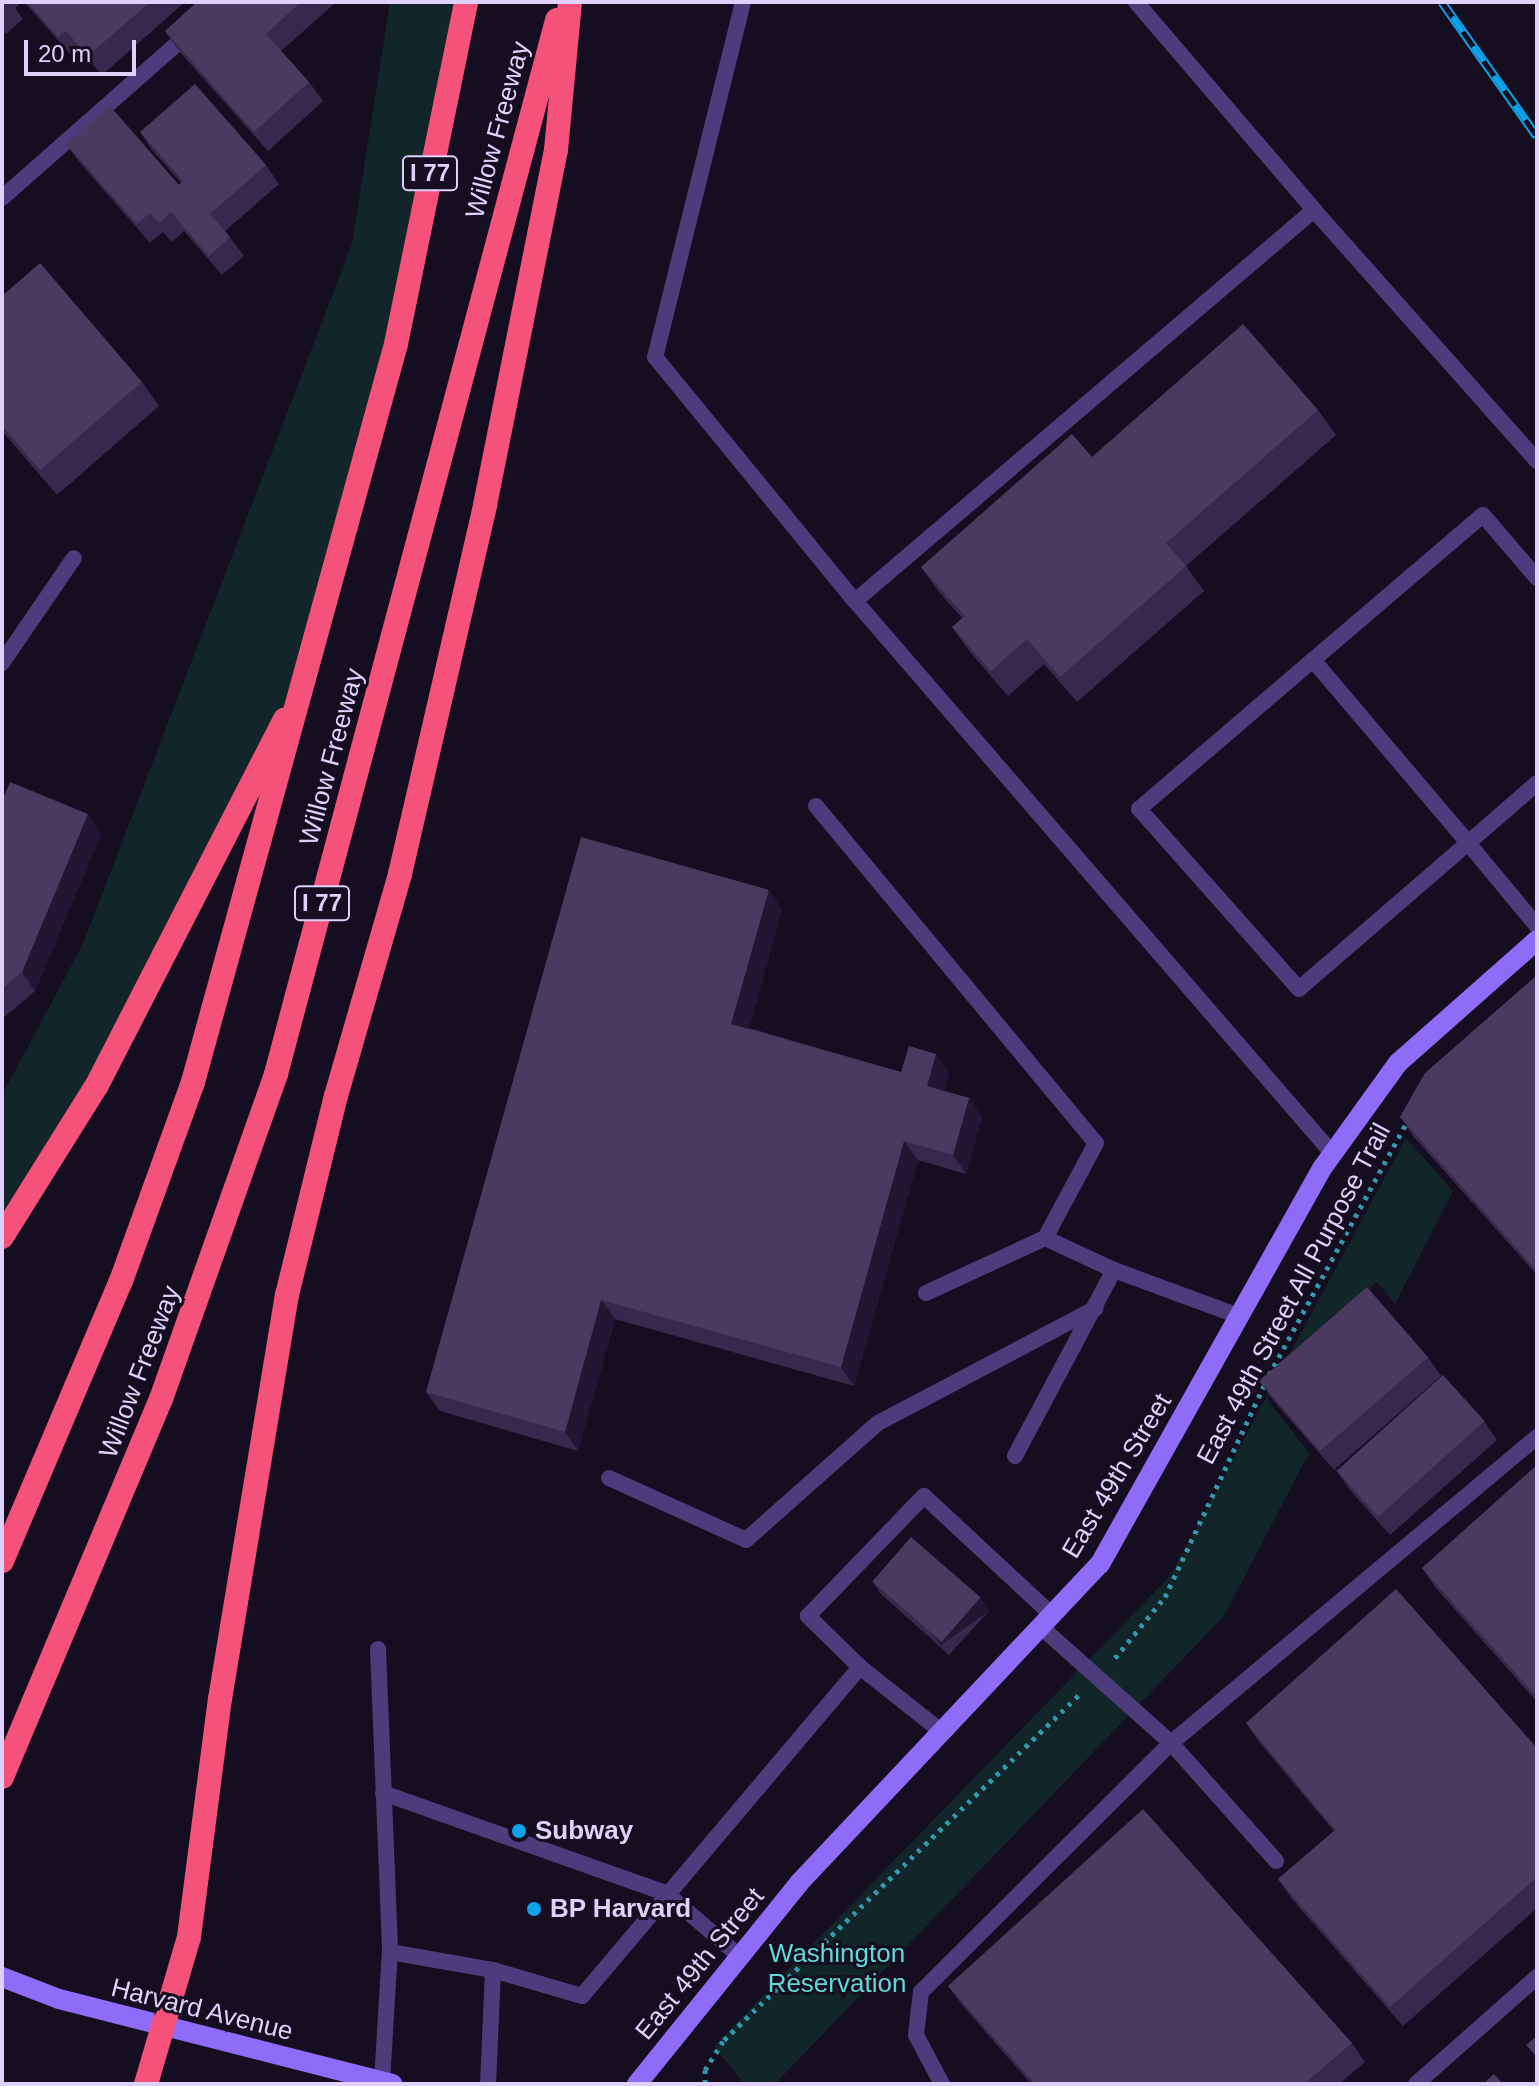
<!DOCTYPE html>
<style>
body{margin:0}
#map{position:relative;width:1539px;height:2086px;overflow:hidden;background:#150e20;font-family:Helvetica,sans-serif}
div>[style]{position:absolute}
.green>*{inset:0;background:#122529}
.path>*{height:5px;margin-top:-2.5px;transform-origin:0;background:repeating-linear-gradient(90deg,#3597ab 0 4px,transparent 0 10px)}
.lane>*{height:16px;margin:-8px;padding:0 8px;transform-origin:8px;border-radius:8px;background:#4d3c7c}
.secondary>*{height:20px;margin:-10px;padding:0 10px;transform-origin:10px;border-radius:10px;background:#8f6cf7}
.highway>*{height:24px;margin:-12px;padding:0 12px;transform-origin:12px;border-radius:12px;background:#f5527b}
.rail>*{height:9px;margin-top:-4.5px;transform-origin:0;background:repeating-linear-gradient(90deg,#150e20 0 18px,#0ea2ea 0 36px);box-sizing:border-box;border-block:2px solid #0ea2ea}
.wall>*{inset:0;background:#38284d}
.shaded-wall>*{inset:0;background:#221633;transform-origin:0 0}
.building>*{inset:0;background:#4a3a60;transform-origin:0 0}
.dots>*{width:22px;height:22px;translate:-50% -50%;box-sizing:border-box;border:4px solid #150e20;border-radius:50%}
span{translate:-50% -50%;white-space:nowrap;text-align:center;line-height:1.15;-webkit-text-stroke:6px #150e20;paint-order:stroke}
.shield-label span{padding:2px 6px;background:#150e20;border:2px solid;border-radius:6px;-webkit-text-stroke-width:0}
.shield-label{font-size:24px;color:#dfd0fc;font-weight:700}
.street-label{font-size:26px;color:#dfd0fc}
.poi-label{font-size:26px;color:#dfd0fc;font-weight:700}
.left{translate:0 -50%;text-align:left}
.park-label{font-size:26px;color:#60d8d5}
.frame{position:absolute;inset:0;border:4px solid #dfd0fc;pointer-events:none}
.scale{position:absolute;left:24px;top:40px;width:112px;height:36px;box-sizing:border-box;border:4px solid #dfd0fc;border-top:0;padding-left:10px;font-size:24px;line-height:28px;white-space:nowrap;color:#dfd0fc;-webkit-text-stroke:6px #150e20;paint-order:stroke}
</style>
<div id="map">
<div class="green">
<i style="clip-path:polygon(390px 2px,466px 2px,310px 670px,2px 1237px,2px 1095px,83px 944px,352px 244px)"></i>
<i style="clip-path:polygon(1406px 1138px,1453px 1191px,1395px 1304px,1377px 1282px,1294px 1354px,1267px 1399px,1309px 1453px,1224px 1616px,775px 2084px,744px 2084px,714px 2046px,1170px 1576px)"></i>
</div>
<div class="path">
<i style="left:1269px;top:1375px;width:290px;rotate:-61.4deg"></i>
<i style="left:1115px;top:1658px;width:79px;rotate:-50.7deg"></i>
<i style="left:1165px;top:1597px;width:235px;rotate:-64.9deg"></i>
<i style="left:705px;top:2084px;width:14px;rotate:-90deg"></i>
<i style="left:705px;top:2070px;width:36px;rotate:-58deg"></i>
<i style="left:724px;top:2040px;width:496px;rotate:-44.2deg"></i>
</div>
<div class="lane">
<i style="left:743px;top:2px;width:366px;rotate:103.9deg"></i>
<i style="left:655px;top:357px;width:315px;rotate:50.7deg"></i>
<i style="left:1136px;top:2px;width:274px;rotate:49.4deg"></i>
<i style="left:2px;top:198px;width:251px;rotate:-41.4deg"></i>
<i style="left:1313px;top:660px;width:223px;rotate:-40.5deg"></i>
<i style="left:1483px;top:515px;width:83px;rotate:49.4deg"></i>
<i style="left:2px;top:663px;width:127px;rotate:-55.6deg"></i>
<i style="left:1537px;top:783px;width:91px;rotate:139deg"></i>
<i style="left:1468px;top:843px;width:223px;rotate:139.2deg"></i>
<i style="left:1299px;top:989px;width:241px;rotate:-131.6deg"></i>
<i style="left:1139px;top:809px;width:229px;rotate:-40.6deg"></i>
<i style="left:1313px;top:660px;width:240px;rotate:49.7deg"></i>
<i style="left:1468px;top:843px;width:108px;rotate:50.3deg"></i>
<i style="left:816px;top:806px;width:438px;rotate:50.3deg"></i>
<i style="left:1096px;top:1143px;width:108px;rotate:118.2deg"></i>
<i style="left:1045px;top:1238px;width:76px;rotate:24.9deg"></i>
<i style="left:1332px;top:1153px;width:730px;rotate:-130.83deg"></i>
<i style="left:855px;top:601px;width:603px;rotate:-40.43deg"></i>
<i style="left:1314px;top:210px;width:336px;rotate:48.4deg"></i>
<i style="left:926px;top:1293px;width:131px;rotate:-24.8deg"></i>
<i style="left:1015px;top:1456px;width:211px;rotate:-62deg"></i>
<i style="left:1114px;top:1270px;width:133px;rotate:20.2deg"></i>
<i style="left:609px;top:1478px;width:150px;rotate:24.3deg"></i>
<i style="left:746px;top:1540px;width:176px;rotate:-41.6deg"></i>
<i style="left:878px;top:1423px;width:246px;rotate:-27.8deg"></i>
<i style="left:1041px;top:1627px;width:174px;rotate:41.7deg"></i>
<i style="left:1171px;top:1743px;width:158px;rotate:48.3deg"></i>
<i style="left:378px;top:1649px;width:303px;rotate:87.7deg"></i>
<i style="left:860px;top:1667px;width:73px;rotate:-135.6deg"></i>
<i style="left:808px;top:1616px;width:167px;rotate:-46deg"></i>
<i style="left:924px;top:1496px;width:175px;rotate:42.9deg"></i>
<i style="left:383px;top:1793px;width:300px;rotate:19.5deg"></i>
<i style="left:666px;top:1893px;width:95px;rotate:40.7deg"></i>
<i style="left:382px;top:2081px;width:129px;rotate:-86.5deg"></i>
<i style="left:390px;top:1952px;width:105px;rotate:9.9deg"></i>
<i style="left:488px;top:2084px;width:114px;rotate:-87.5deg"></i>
<i style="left:493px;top:1970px;width:93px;rotate:16.3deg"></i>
<i style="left:582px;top:1996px;width:431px;rotate:-49.8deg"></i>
<i style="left:860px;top:1667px;width:105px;rotate:38.4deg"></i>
<i style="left:942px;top:2084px;width:55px;rotate:-118deg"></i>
<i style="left:916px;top:2035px;width:43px;rotate:-83.4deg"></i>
<i style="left:921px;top:1992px;width:353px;rotate:-44.9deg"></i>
<i style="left:1171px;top:1743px;width:477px;rotate:-39.9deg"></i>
<i style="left:1416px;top:2084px;width:162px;rotate:-41.5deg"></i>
</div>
<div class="secondary">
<i style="left:2px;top:1977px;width:61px;rotate:21.1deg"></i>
<i style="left:59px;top:1999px;width:344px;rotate:14.3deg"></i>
<i style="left:637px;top:2084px;width:258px;rotate:-51.1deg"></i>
<i style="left:799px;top:1883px;width:439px;rotate:-46.7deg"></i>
<i style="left:1100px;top:1564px;width:455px;rotate:-60.7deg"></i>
<i style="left:1323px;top:1167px;width:128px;rotate:-54.2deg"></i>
<i style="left:1398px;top:1063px;width:186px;rotate:-41.5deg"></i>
</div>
<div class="highway">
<i style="left:2px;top:1237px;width:179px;rotate:-58deg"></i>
<i style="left:97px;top:1085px;width:411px;rotate:-62.8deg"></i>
<i style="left:2px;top:1561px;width:304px;rotate:-67deg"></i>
<i style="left:121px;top:1281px;width:212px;rotate:-70.1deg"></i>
<i style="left:193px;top:1082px;width:765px;rotate:-74.62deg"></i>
<i style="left:396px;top:344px;width:349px;rotate:-78.4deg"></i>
<i style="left:2px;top:1777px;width:410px;rotate:-67.2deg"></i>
<i style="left:161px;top:1399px;width:345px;rotate:-70.5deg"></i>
<i style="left:276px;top:1074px;width:1091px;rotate:-75.07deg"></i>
<i style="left:146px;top:2084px;width:153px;rotate:-73.7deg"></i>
<i style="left:189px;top:1937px;width:240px;rotate:-82.6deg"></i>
<i style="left:220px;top:1699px;width:410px;rotate:-80.6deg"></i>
<i style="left:287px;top:1295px;width:205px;rotate:-76.2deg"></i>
<i style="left:336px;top:1096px;width:231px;rotate:-73.9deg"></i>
<i style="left:400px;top:874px;width:379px;rotate:-77deg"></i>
<i style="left:485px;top:505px;width:362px;rotate:-78.7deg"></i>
<i style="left:556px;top:150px;width:149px;rotate:-84.6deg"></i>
</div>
<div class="rail">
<i style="left:1442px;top:2px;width:164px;rotate:54.7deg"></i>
</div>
<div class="wall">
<i style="clip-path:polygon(2px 2px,21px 2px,15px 8px,23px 19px,6px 34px,2px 29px)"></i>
<i style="clip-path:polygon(24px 2px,185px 2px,102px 75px,79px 50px,72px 56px)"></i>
<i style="clip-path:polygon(197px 2px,332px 2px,334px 4px,281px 51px,309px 82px,323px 101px,268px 151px,178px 50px,165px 31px)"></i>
<i style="clip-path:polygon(140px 132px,266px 165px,279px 184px,225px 231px,244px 256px,222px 275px,184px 231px,172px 242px,163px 232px,150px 243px,80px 163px,66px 144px,179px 185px,181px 183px,153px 151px)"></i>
<i style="clip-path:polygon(2px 296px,142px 382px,159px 406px,57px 495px,2px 431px)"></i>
<i style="clip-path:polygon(1318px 410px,1336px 435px,1186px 566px,1204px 591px,1077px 702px,1044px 664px,1008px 696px,970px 652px,952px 627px,962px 618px,939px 592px,921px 567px,1092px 457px)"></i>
<i style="clip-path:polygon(2px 801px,101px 834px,35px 991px,2px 1019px)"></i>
<i style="clip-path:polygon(782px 909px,749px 1028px,901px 1072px,936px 1054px,949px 1073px,944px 1091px,969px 1098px,982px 1117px,966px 1174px,918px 1160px,854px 1386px,615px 1319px,578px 1451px,440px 1411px,426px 1392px)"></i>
<i style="clip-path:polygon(1537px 975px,1537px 1275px,1413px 1136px,1400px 1117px)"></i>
<i style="clip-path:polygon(1428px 1357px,1441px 1376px,1334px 1470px,1273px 1400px,1259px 1381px)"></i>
<i style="clip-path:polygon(1484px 1421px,1497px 1440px,1390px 1535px,1349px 1489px,1336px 1470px)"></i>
<i style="clip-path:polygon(1537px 1465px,1537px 1702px,1435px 1587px,1422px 1568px)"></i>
<i style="clip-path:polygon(872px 1581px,980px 1598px,989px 1611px,949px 1655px,881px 1594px)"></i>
<i style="clip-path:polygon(1246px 1723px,1537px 1748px,1537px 1908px,1403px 2026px,1291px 1898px,1278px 1879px,1334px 1831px,1259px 1742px)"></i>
<i style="clip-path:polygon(948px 1986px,1352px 2043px,1365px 2062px,1339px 2084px,1031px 2084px,962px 2005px)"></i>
</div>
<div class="shaded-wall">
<i style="clip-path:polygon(88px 814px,101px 834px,35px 991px,22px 972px)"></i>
<i style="clip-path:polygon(769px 890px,782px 909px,745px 1043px,731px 1024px)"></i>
<i style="clip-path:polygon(936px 1054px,949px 1073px,940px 1105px,927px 1086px)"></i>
<i style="clip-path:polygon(969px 1098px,982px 1117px,966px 1174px,953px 1155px)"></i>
<i style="clip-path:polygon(904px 1141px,918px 1160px,854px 1386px,841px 1367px)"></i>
<i style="clip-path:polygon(601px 1300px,615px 1319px,578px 1451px,565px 1432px)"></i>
<i style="left:980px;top:1598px;width:16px;height:59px;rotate:55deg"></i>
</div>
<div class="building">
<i style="clip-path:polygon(27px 2px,150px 2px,88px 56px,66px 31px,58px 37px)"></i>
<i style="clip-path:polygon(197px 2px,301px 2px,266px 34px,309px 82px,254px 132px,165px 31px)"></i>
<i style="clip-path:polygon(195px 84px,266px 165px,210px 214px,230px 237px,209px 256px,171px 212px,159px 223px,150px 213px,137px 224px,66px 144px,110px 106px,179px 185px,183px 181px,140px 132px)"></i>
<i style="clip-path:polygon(40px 263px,142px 382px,40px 470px,2px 426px,2px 296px)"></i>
<i style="clip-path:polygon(1243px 324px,1318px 410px,1166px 543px,1186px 566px,1060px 677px,1027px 639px,991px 671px,952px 627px,965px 616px,921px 567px,1072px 434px,1092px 457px)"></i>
<i style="clip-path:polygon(10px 782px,88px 814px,22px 972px,2px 989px,2px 801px)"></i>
<i style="clip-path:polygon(581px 837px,769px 890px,731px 1024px,901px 1072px,909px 1046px,936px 1054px,927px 1086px,969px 1098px,953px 1155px,904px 1141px,841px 1367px,601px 1300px,565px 1432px,426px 1392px)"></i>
<i style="clip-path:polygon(1537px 975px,1537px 1271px,1400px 1117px,1425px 1073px)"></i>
<i style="left:1367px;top:1287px;width:93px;height:143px;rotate:49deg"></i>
<i style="left:1443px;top:1375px;width:62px;height:143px;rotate:48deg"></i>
<i style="clip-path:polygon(1537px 1465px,1537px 1697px,1422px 1568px)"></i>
<i style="left:911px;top:1537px;width:92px;height:59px;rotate:41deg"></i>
<i style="clip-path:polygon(1396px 1589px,1537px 1748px,1537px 1877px,1390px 2007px,1278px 1879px,1335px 1830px,1246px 1723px)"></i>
<i style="clip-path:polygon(1143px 1809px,1352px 2043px,1304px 2084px,1035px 2084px,948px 1986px)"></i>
<i style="clip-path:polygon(1537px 2036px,1537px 2057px,1526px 2045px)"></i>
<i style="clip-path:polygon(1494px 2074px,1503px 2084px,1483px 2084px)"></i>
</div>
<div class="dots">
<i style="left:519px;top:1831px;background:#0ea2ea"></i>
<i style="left:534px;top:1909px;background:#0ea2ea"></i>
</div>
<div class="shield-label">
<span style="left:430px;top:173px">I 77</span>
<span style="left:322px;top:903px">I 77</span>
</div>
<div class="street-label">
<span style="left:498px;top:130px;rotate:-75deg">Willow Freeway</span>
<span style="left:332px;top:757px;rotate:-75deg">Willow Freeway</span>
<span style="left:1294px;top:1294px;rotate:-62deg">East 49th Street All Purpose Trail</span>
<span style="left:140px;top:1372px;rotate:-69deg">Willow Freeway</span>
<span style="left:1117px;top:1476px;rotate:-59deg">East 49th Street</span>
<span style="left:700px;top:1964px;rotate:-51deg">East 49th Street</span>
<span style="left:202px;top:2010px;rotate:14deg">Harvard Avenue</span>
</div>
<div class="poi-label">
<span class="left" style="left:535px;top:1831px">Subway</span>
<span class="left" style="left:550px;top:1909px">BP Harvard</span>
</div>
<div class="park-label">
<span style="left:837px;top:1969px">Washington<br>Reservation</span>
</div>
<div class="frame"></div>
<div class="scale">20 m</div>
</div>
